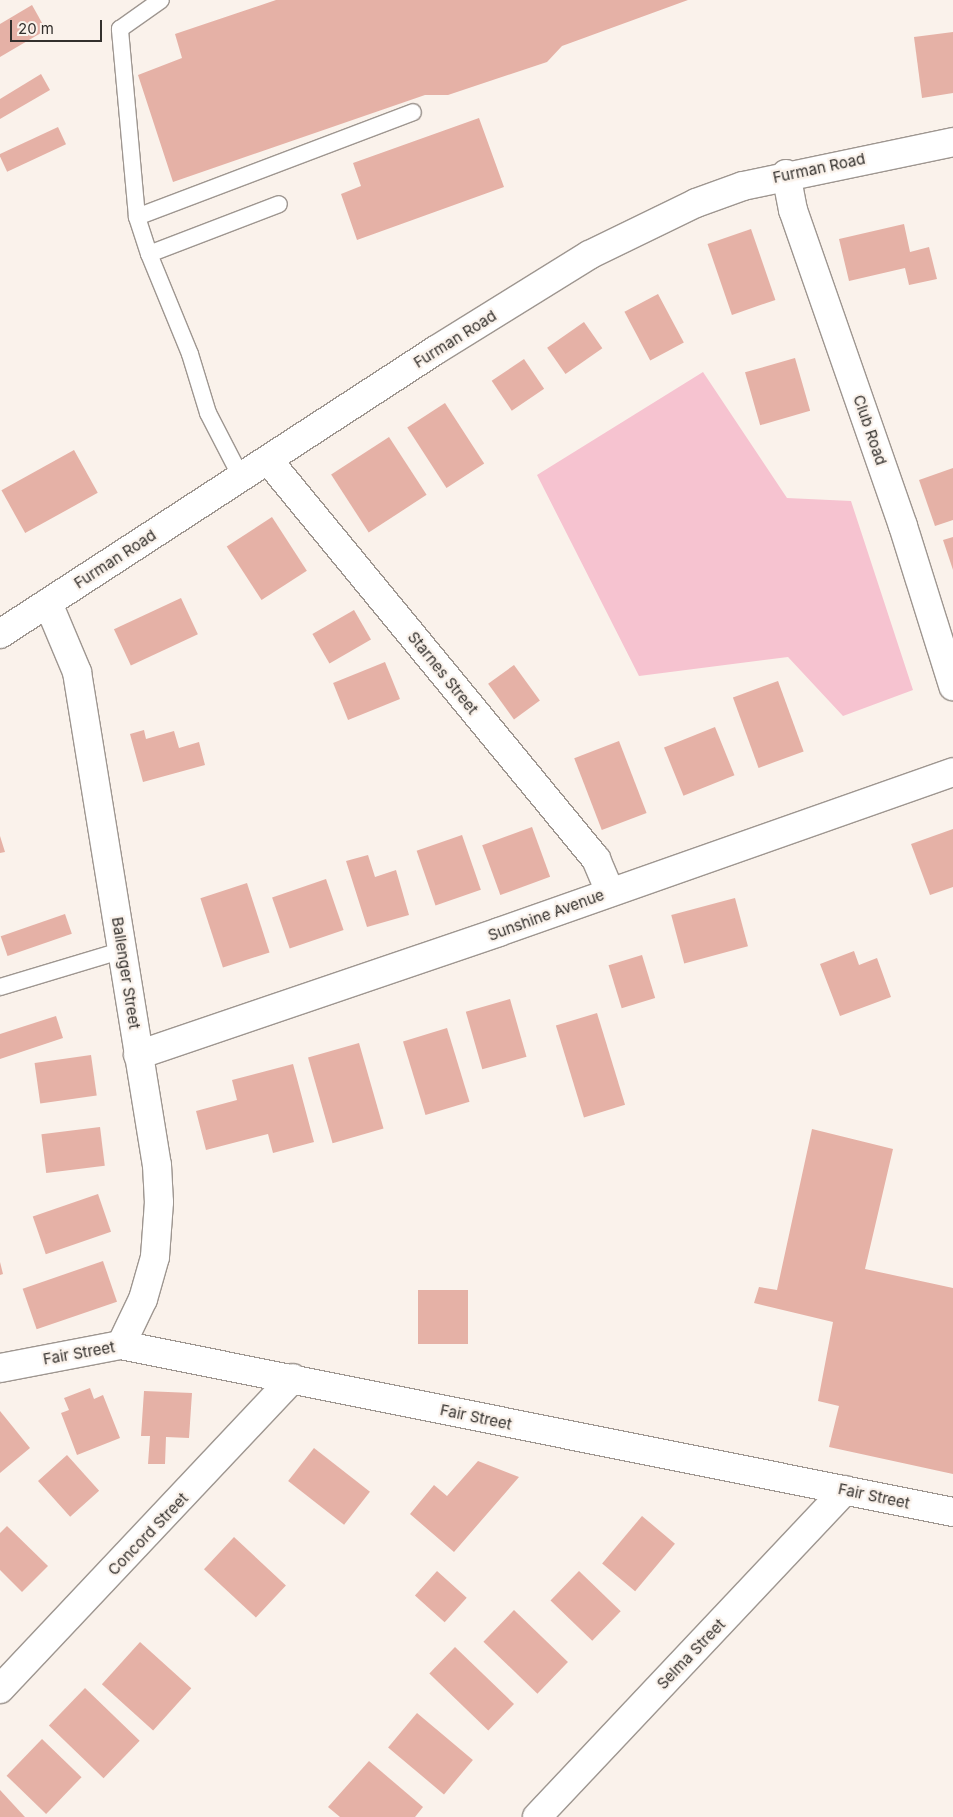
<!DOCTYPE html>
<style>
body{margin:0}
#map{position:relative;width:953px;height:1817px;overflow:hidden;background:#faf2eb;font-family:Inter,sans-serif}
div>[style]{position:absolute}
.green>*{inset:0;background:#f6c3d0}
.building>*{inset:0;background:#e5b1a6;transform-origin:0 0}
.roads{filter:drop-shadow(1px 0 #9e9690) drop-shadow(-1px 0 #9e9690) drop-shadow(0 1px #9e9690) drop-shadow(0 -1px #9e9690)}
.lane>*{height:16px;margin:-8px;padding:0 8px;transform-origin:8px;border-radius:8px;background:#fff}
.street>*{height:28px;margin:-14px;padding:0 14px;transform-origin:14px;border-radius:14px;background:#fff}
span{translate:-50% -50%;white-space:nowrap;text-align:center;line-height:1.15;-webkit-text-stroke:4.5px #faf2eb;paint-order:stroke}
.street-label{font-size:15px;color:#33302d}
.scale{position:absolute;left:10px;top:20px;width:92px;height:22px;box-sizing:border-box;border:2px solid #33302d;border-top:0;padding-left:6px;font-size:15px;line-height:18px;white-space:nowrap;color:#33302d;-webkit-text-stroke:4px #faf2eb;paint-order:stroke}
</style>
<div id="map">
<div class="green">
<i style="clip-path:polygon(703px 372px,787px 498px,851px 501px,913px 690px,843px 716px,788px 657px,639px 676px,537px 475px)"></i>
</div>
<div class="building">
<i style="clip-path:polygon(276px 0,688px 0,562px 46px,547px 62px,448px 95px,425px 95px,173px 182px,138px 75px,182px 58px,175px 34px)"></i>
<i style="clip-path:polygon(32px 5px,46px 30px,0 57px,0 24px)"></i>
<i style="clip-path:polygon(953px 32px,953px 93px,922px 98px,914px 37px)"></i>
<i style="clip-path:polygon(41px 74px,50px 90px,0 119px,0 99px)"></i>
<i style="clip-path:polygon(479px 118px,504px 187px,357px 240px,341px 194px,361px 186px,353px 163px)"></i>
<i style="left:58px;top:127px;width:19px;height:65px;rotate:65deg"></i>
<i style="clip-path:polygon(904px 224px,910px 252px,929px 247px,937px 279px,909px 285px,905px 268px,849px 281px,839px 239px)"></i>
<i style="left:751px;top:229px;width:75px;height:46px;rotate:71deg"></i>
<i style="left:658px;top:294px;width:55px;height:38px;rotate:62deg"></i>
<i style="left:584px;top:322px;width:32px;height:45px;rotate:55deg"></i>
<i style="left:795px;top:358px;width:55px;height:52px;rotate:74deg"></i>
<i style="left:524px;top:359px;width:36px;height:39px;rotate:56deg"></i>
<i style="left:445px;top:403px;width:72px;height:45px;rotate:57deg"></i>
<i style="left:389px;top:437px;width:69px;height:69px;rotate:57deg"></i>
<i style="left:74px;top:450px;width:49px;height:83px;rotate:61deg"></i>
<i style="clip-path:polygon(953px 468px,953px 520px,935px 526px,919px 480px)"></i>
<i style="left:272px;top:517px;width:64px;height:54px;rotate:57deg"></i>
<i style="clip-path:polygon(953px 537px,953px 570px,943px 540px)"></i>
<i style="left:181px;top:598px;width:40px;height:74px;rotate:65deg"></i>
<i style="left:354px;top:610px;width:34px;height:48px;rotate:60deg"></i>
<i style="left:385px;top:662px;width:40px;height:56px;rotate:68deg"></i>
<i style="left:514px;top:665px;width:44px;height:32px;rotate:54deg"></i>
<i style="left:778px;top:681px;width:75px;height:48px;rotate:70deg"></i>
<i style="left:715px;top:727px;width:52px;height:55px;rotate:68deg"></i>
<i style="clip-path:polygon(144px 730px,146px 739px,174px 731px,179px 748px,199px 742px,205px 765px,143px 782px,130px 734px)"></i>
<i style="left:619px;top:741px;width:77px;height:48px;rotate:69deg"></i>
<i style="left:532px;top:827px;width:53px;height:53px;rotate:70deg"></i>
<i style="clip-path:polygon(953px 829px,953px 887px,930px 895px,911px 844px)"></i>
<i style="left:462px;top:835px;width:58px;height:48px;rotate:71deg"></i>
<i style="clip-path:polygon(0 836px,5px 852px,0 853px)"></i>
<i style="clip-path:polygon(368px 855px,375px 877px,396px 870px,409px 915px,367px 927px,346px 861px)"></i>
<i style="left:326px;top:879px;width:54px;height:57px;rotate:71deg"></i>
<i style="left:247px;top:883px;width:73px;height:49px;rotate:72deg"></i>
<i style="left:735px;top:898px;width:50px;height:66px;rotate:75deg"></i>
<i style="left:65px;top:914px;width:21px;height:68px;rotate:71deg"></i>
<i style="clip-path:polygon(854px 951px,859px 965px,877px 958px,891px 997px,840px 1016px,820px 964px)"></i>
<i style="left:642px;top:955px;width:45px;height:35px;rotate:73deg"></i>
<i style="left:510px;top:999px;width:60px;height:46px;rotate:74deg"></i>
<i style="left:597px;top:1013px;width:96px;height:43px;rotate:73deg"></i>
<i style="clip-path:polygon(56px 1016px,63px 1038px,0 1059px,0 1034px)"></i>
<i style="left:447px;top:1028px;width:77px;height:46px;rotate:73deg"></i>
<i style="left:359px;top:1043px;width:89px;height:53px;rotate:74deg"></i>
<i style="left:91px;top:1055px;width:41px;height:57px;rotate:82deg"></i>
<i style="clip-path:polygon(293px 1064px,314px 1142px,273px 1153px,268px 1134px,206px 1150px,196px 1111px,237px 1100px,232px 1080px)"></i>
<i style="left:100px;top:1127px;width:39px;height:59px;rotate:83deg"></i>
<i style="clip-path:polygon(812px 1129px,893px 1149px,865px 1269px,953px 1288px,953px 1474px,829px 1447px,839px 1406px,818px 1401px,833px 1322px,754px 1303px,759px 1287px,777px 1290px)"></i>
<i style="left:98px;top:1194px;width:40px;height:69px;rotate:71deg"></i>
<i style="left:103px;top:1261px;width:43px;height:85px;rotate:71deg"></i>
<i style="clip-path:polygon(0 1262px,3px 1274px,0 1275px)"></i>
<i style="left:418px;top:1290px;width:50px;height:54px"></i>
<i style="clip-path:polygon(90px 1388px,94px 1399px,103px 1395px,120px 1438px,77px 1455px,61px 1413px,69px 1410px,64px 1398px)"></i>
<i style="clip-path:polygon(144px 1391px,192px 1393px,189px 1438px,166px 1437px,165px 1464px,148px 1464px,150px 1436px,141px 1436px)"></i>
<i style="clip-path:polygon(0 1411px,30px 1448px,0 1473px)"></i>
<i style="left:314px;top:1448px;width:71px;height:42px;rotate:38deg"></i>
<i style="left:67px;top:1455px;width:48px;height:39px;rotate:48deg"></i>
<i style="clip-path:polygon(478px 1461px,519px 1477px,454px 1552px,410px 1514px,434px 1485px,447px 1496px)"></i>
<i style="left:642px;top:1516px;width:43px;height:62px;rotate:40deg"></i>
<i style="clip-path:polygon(7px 1526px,48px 1566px,22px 1592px,0 1570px,0 1533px)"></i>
<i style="left:234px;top:1537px;width:71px;height:44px;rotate:43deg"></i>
<i style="left:437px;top:1571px;width:40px;height:33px;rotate:42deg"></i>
<i style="left:579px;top:1571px;width:58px;height:41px;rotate:44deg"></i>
<i style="left:514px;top:1610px;width:75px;height:44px;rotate:44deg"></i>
<i style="left:140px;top:1642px;width:69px;height:57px;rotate:42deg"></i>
<i style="left:455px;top:1647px;width:82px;height:37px;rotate:44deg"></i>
<i style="left:85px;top:1688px;width:76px;height:52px;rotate:44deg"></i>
<i style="left:417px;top:1713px;width:73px;height:45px;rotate:40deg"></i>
<i style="left:42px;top:1739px;width:55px;height:51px;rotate:44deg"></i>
<i style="clip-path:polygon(369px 1761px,423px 1807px,415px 1817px,340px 1817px,328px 1807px)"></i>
<i style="clip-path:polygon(0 1790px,25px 1817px,0 1817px)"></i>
</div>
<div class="roads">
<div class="lane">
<i style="left:137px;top:217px;width:189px;rotate:-95.2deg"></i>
<i style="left:120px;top:29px;width:50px;rotate:-35.3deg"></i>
<i style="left:149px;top:254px;width:39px;rotate:-108deg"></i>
<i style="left:137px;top:217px;width:295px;rotate:-20.8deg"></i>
<i style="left:241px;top:477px;width:72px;rotate:-117.3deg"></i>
<i style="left:208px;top:413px;width:62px;rotate:-107deg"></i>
<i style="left:190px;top:354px;width:108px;rotate:-112.3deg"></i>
<i style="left:149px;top:254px;width:139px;rotate:-21deg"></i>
<i style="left:0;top:987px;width:128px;rotate:-16.7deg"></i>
</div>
<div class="street">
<i style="left:786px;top:174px;width:37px;rotate:79deg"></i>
<i style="left:793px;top:210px;width:335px;rotate:70.8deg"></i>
<i style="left:903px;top:526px;width:168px;rotate:72.6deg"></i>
<i style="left:268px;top:460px;width:517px;rotate:50.58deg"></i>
<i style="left:596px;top:859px;width:36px;rotate:67deg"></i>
<i style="left:48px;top:603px;width:75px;rotate:67.2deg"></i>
<i style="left:77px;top:672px;width:499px;rotate:80.8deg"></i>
<i style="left:157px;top:1165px;width:37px;rotate:87deg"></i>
<i style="left:159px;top:1202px;width:55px;rotate:94.2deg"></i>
<i style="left:155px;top:1257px;width:44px;rotate:105.9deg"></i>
<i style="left:143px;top:1299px;width:51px;rotate:115.6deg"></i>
<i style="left:0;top:634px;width:520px;rotate:-33.08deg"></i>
<i style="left:436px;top:350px;width:180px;rotate:-31.8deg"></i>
<i style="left:589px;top:255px;width:119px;rotate:-25.9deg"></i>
<i style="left:696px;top:203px;width:50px;rotate:-19.9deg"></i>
<i style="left:743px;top:186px;width:215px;rotate:-11.8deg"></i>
<i style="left:138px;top:1055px;width:381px;rotate:-18.8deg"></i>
<i style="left:499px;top:932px;width:481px;rotate:-19.4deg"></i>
<i style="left:0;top:1368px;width:123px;rotate:-10.8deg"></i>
<i style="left:121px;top:1345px;width:849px;rotate:11.35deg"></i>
<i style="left:0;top:1689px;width:427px;rotate:-46.7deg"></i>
<i style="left:537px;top:1817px;width:449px;rotate:-46.7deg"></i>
</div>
</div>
<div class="street-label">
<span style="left:819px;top:168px;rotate:-12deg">Furman Road</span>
<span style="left:455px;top:339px;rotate:-32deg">Furman Road</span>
<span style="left:870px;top:430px;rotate:71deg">Club Road</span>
<span style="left:115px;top:559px;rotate:-33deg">Furman Road</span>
<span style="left:443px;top:673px;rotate:51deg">Starnes Street</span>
<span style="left:546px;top:915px;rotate:-20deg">Sunshine Avenue</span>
<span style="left:126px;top:973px;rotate:81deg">Ballenger Street</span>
<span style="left:79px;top:1353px;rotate:-10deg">Fair Street</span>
<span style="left:476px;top:1417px;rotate:12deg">Fair Street</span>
<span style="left:874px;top:1496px;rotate:12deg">Fair Street</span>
<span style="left:148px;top:1534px;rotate:-46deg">Concord Street</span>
<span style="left:691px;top:1654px;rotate:-46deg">Selma Street</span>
</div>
<div class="scale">20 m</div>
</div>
